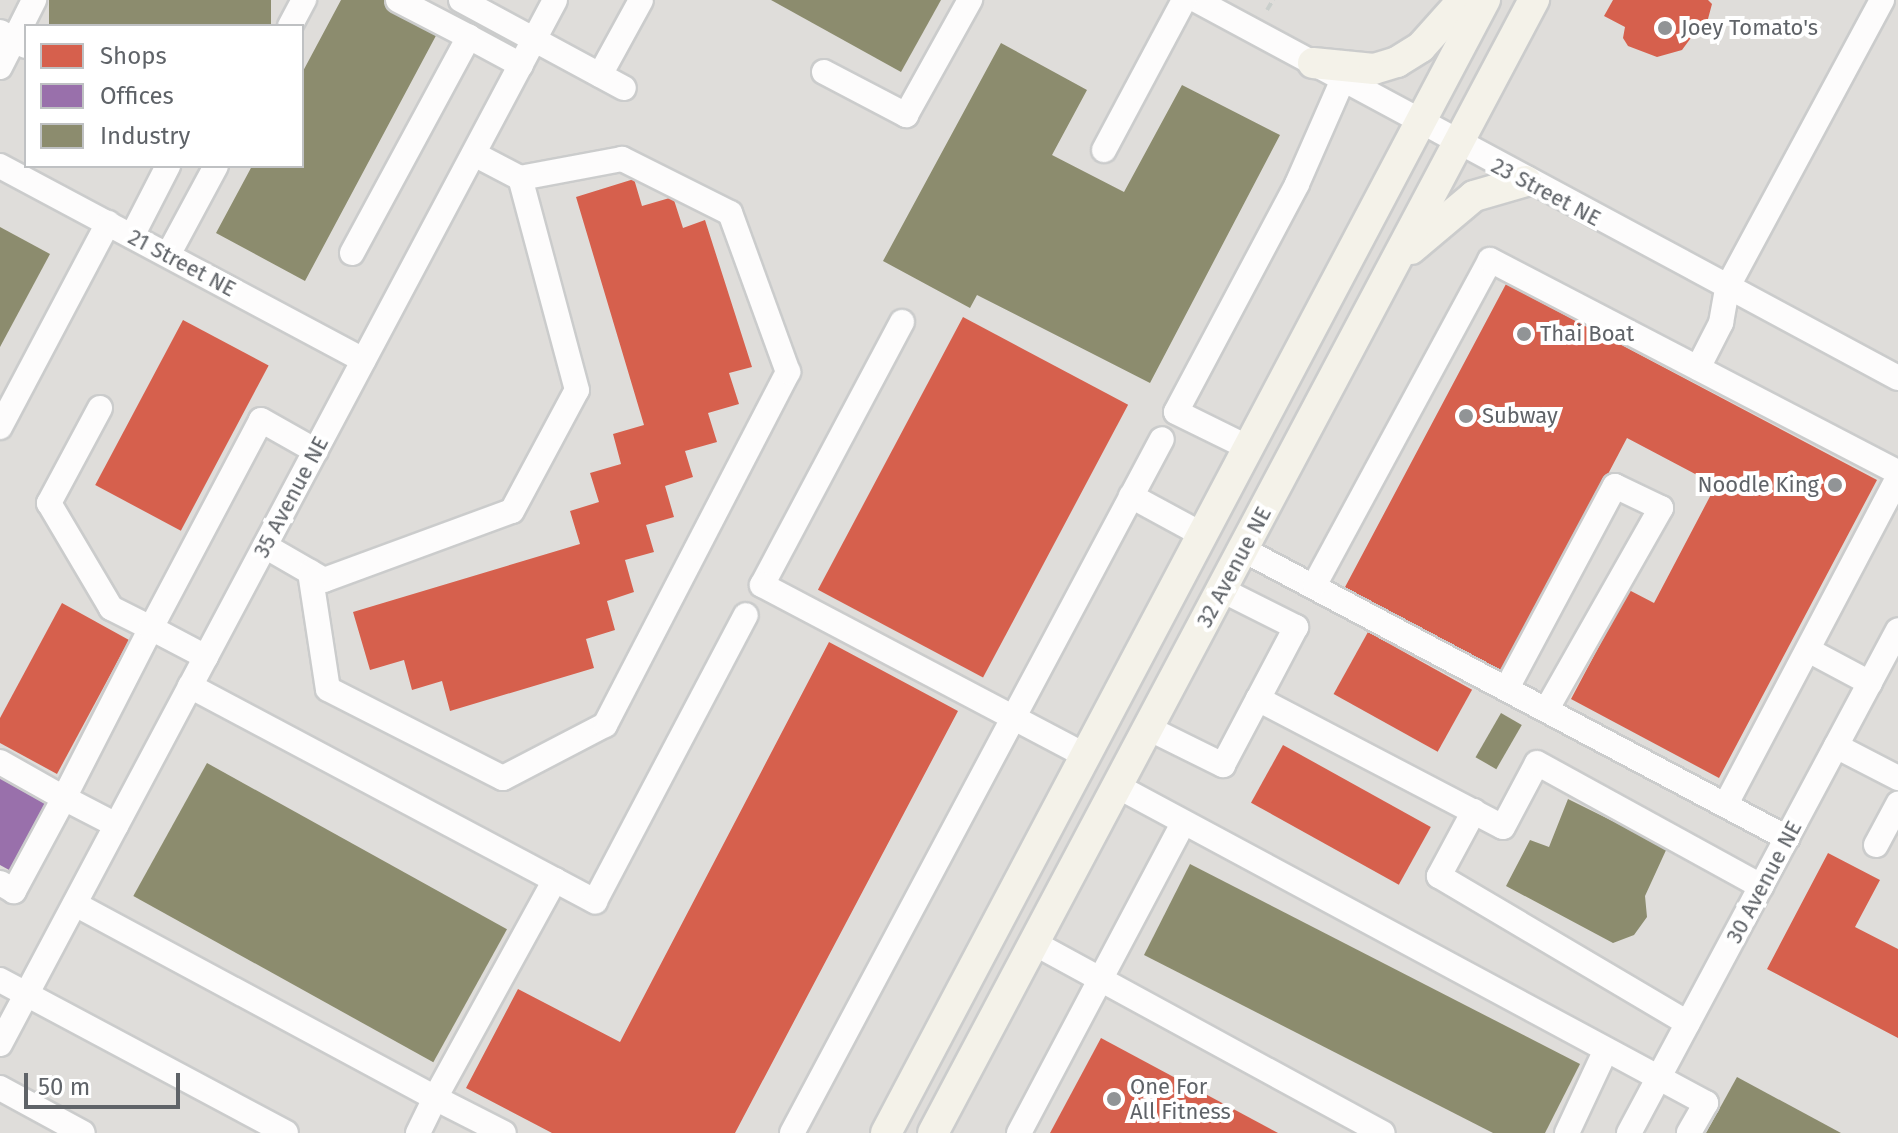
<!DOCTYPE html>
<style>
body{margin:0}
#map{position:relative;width:1898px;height:1133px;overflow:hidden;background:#efeeea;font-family:"Fira Sans",sans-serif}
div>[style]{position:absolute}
.industrial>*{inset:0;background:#dfddda}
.shops>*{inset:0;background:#d6604d;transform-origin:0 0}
.offices>*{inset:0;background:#9970ab}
.industry>*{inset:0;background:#8c8c6e;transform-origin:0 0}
.path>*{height:4px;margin-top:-2px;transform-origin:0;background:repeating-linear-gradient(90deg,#cacfcc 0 8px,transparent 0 12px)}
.roads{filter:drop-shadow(2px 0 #cbcccc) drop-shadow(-2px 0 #cbcccc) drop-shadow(0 2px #cbcccc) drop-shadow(0 -2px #cbcccc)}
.minor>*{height:24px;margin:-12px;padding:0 12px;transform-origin:12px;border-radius:12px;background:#fdfcfc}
.major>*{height:30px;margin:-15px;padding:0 15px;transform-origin:15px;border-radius:15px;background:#f4f2e9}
.dots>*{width:22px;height:22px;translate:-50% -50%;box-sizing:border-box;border:4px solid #fff;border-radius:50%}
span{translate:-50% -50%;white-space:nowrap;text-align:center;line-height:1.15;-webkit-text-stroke:8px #fff;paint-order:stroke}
.poi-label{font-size:22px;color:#5f6368}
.left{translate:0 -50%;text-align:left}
.right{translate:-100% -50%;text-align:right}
.street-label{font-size:22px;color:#5f6368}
.legend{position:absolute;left:24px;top:24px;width:280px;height:144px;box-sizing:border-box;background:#fff;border:2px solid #bfc1c3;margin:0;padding:10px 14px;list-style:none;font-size:24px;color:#5f6368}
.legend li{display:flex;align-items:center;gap:16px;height:40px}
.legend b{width:40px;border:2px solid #bfc1c3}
.scale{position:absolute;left:24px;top:1073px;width:156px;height:36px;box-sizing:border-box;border:4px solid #5f6368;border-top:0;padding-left:10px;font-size:24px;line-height:28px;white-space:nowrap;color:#5f6368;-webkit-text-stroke:6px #fff;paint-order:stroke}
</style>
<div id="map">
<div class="industrial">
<i style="clip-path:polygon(evenodd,0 0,1898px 0,1898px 1133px,0 1133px,0 0,26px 26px,302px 26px,302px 166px,26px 166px,26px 26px)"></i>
</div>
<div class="shops">
<i style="clip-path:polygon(1613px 0,1708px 0,1712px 4px,1705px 30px,1693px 35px,1682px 50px,1657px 57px,1628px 46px,1623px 38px,1625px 27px,1604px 16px)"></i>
<i style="clip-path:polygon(634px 179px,642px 206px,673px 197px,683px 228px,705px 220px,752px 367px,729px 373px,739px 404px,708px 413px,717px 442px,685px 451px,693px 477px,665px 486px,674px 517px,646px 525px,654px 552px,625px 560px,634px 592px,607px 601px,615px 630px,586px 639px,594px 668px,450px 711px,442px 681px,412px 690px,404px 660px,370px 670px,353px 612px,580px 544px,570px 511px,599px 502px,590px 473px,621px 464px,613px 434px,644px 425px,576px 197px)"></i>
<i style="clip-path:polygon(1506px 284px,1877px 480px,1719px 778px,1571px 699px,1629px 590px,1654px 603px,1716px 485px,1627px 438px,1503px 673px,1344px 589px)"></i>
<i style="left:963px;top:317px;width:187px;height:309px;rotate:28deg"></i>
<i style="left:183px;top:320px;width:97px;height:187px;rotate:28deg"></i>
<i style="clip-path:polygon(62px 603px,129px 640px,57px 774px,0 743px,0 718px)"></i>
<i style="left:1368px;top:632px;width:119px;height:71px;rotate:29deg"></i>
<i style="clip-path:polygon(829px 642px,958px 711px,735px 1133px,552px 1133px,466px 1088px,518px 989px,620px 1042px)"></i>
<i style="left:1283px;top:745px;width:169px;height:66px;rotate:29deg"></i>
<i style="clip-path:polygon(1828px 853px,1880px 880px,1855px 927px,1898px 949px,1898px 1038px,1767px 969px)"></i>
<i style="clip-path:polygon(1101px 1038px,1278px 1133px,1050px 1133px)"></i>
</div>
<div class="offices">
<i style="clip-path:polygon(0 775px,49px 801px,11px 871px,0 865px)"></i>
</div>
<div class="industry">
<i style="left:49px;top:0;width:222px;height:30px"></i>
<i style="clip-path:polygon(341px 0,384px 0,439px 30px,305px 281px,216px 233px,252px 166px,302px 166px,302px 73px)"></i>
<i style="clip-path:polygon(771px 0,941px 0,901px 72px)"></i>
<i style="clip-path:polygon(1001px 43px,1087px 90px,1052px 155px,1124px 192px,1182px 85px,1280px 135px,1150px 383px,977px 295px,970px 308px,883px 261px)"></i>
<i style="clip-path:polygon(0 227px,50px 254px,0 347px)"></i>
<i style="left:1501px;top:713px;width:24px;height:51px;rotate:30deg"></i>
<i style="left:207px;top:763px;width:343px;height:152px;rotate:29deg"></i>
<i style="clip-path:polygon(1568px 799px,1667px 848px,1645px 896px,1647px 917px,1634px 935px,1613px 943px,1506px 886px,1530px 840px,1549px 847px)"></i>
<i style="clip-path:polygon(1190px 864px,1580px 1064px,1545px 1133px,1493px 1133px,1144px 955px)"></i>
<i style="clip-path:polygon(1737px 1077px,1841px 1133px,1706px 1133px)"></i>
</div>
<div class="path">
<i style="left:1267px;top:10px;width:12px;rotate:-59deg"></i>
</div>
<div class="roads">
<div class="minor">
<i style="left:398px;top:0;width:80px;rotate:27.5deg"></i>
<i style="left:461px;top:0;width:185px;rotate:28.4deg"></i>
<i style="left:1196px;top:0;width:797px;rotate:28.3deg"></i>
<i style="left:290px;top:26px;width:30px;rotate:-62deg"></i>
<i style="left:0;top:32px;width:16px;rotate:30deg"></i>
<i style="left:14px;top:40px;width:45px;rotate:-63.4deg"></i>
<i style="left:0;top:67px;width:30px;rotate:-63deg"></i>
<i style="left:14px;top:40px;width:13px;rotate:27deg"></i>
<i style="left:824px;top:72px;width:93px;rotate:27.7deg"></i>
<i style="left:906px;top:115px;width:132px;rotate:-60.9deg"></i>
<i style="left:600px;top:75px;width:85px;rotate:-61.3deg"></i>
<i style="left:1104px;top:150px;width:170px;rotate:-61.9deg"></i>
<i style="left:0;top:166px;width:412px;rotate:28.1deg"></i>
<i style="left:132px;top:236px;width:79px;rotate:-62.8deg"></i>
<i style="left:352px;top:253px;width:246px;rotate:-61.6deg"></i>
<i style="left:469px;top:37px;width:59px;rotate:28.3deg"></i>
<i style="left:168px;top:255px;width:101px;rotate:-61.7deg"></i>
<i style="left:902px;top:322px;width:298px;rotate:118deg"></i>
<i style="left:762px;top:585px;width:365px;rotate:27.8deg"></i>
<i style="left:1698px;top:368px;width:51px;rotate:-62.9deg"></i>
<i style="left:1721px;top:323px;width:36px;rotate:-80deg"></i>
<i style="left:1727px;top:288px;width:327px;rotate:-61.7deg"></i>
<i style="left:100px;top:408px;width:108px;rotate:118.2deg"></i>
<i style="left:49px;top:503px;width:122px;rotate:59.4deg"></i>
<i style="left:111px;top:608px;width:45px;rotate:26.6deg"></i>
<i style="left:151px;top:628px;width:191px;rotate:117.1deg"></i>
<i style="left:64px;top:798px;width:59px;rotate:27.4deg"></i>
<i style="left:0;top:427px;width:231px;rotate:-62.1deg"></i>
<i style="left:1247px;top:447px;width:79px;rotate:-153.8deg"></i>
<i style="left:1176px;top:412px;width:258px;rotate:-62deg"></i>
<i style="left:1297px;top:184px;width:115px;rotate:-66.3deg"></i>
<i style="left:1131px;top:496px;width:80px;rotate:28.5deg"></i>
<i style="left:265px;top:546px;width:68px;rotate:30deg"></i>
<i style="left:324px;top:580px;width:200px;rotate:-20.2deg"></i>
<i style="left:512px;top:511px;width:137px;rotate:-61.8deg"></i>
<i style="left:577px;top:390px;width:220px;rotate:-105deg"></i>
<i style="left:520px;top:178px;width:52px;rotate:-152.4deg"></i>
<i style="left:1244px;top:550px;width:615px;rotate:27.94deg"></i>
<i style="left:310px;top:572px;width:118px;rotate:81.3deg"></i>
<i style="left:328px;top:689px;width:196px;rotate:27deg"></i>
<i style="left:503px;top:778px;width:115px;rotate:-27.5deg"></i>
<i style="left:605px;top:725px;width:398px;rotate:-62.6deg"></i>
<i style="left:788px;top:372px;width:169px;rotate:-110deg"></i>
<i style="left:730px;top:213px;width:121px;rotate:-153.4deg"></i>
<i style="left:622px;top:159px;width:104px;rotate:169.4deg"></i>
<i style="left:1315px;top:584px;width:368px;rotate:-61.6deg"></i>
<i style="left:1490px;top:260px;width:460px;rotate:27.5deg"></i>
<i style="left:1222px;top:590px;width:83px;rotate:26.6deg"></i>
<i style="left:1296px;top:627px;width:81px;rotate:117.8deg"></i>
<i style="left:1258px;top:699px;width:276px;rotate:27.6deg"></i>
<i style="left:1503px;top:827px;width:72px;rotate:-62deg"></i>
<i style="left:1537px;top:763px;width:256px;rotate:28.8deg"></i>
<i style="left:1810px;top:651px;width:68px;rotate:28.1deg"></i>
<i style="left:206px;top:657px;width:62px;rotate:-152.2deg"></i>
<i style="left:151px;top:628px;width:235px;rotate:-62.1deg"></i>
<i style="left:261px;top:420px;width:63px;rotate:29.4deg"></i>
<i style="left:190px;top:686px;width:459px;rotate:28deg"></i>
<i style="left:595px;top:901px;width:323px;rotate:-62.2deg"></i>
<i style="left:1507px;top:688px;width:229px;rotate:-61.9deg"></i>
<i style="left:1615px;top:486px;width:51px;rotate:25.6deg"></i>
<i style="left:1661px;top:508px;width:231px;rotate:119.6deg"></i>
<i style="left:1148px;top:728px;width:84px;rotate:26.3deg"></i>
<i style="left:1223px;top:765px;width:75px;rotate:-62.1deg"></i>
<i style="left:1836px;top:746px;width:70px;rotate:27.3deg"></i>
<i style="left:0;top:762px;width:73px;rotate:29.4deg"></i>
<i style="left:64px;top:798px;width:106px;rotate:118.3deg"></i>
<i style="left:14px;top:891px;width:16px;rotate:-150deg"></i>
<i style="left:1117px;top:786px;width:669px;rotate:28.29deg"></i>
<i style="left:1706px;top:1103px;width:34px;rotate:120deg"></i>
<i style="left:1726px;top:804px;width:369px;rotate:-62.2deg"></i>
<i style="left:1474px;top:811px;width:74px;rotate:118.3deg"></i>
<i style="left:1439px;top:876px;width:289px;rotate:30.6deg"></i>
<i style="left:1876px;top:845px;width:47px;rotate:-61.8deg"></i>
<i style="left:75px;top:904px;width:409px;rotate:28.3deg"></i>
<i style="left:435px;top:1098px;width:249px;rotate:-61.2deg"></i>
<i style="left:1034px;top:943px;width:397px;rotate:28.6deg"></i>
<i style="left:0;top:980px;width:324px;rotate:28.1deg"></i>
<i style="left:0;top:1044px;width:1182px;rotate:-62deg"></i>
<i style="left:0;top:1088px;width:94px;rotate:28.5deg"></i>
<i style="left:418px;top:1133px;width:39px;rotate:-64deg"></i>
<i style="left:435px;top:1098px;width:77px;rotate:26.9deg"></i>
<i style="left:792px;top:1133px;width:786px;rotate:-61.94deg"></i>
<i style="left:1019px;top:1133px;width:351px;rotate:-62.1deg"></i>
<i style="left:1567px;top:1133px;width:89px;rotate:-64.9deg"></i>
<i style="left:1629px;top:1133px;width:570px;rotate:-61.86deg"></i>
</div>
<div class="major">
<i style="left:1313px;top:63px;width:61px;rotate:5.6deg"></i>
<i style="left:1374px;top:69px;width:24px;rotate:-17deg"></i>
<i style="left:1397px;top:62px;width:28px;rotate:-32deg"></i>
<i style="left:1421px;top:47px;width:63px;rotate:-48.2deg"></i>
<i style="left:1411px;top:249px;width:82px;rotate:-40.1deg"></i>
<i style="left:1474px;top:196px;width:54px;rotate:-16.1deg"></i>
<i style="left:886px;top:1133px;width:1282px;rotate:-62.14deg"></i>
<i style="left:933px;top:1133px;width:1283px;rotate:-62.06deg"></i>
</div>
</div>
<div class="dots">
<i style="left:1665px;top:28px;background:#919496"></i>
<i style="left:1524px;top:334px;background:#919496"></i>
<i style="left:1466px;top:416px;background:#919496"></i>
<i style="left:1835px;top:485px;background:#919496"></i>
<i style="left:1114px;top:1099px;background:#919496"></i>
</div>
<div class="poi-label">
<span class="left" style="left:1681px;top:28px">Joey Tomato's</span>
<span class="left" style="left:1540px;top:334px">Thai Boat</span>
<span class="left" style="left:1482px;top:416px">Subway</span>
<span class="right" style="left:1819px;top:485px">Noodle King</span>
<span class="left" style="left:1130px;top:1099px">One For<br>All Fitness</span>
</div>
<div class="street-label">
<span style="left:1546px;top:192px;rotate:28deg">23 Street NE</span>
<span style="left:182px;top:263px;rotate:28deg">21 Street NE</span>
<span style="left:291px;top:497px;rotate:-62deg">35 Avenue NE</span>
<span style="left:1234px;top:567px;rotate:-62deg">32 Avenue NE</span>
<span style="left:1764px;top:882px;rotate:-62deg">30 Avenue NE</span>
</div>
<ul class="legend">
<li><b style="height:22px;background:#d6604d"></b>Shops</li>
<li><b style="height:22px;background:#9970ab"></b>Offices</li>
<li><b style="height:22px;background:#8c8c6e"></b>Industry</li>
</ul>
<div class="scale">50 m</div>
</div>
